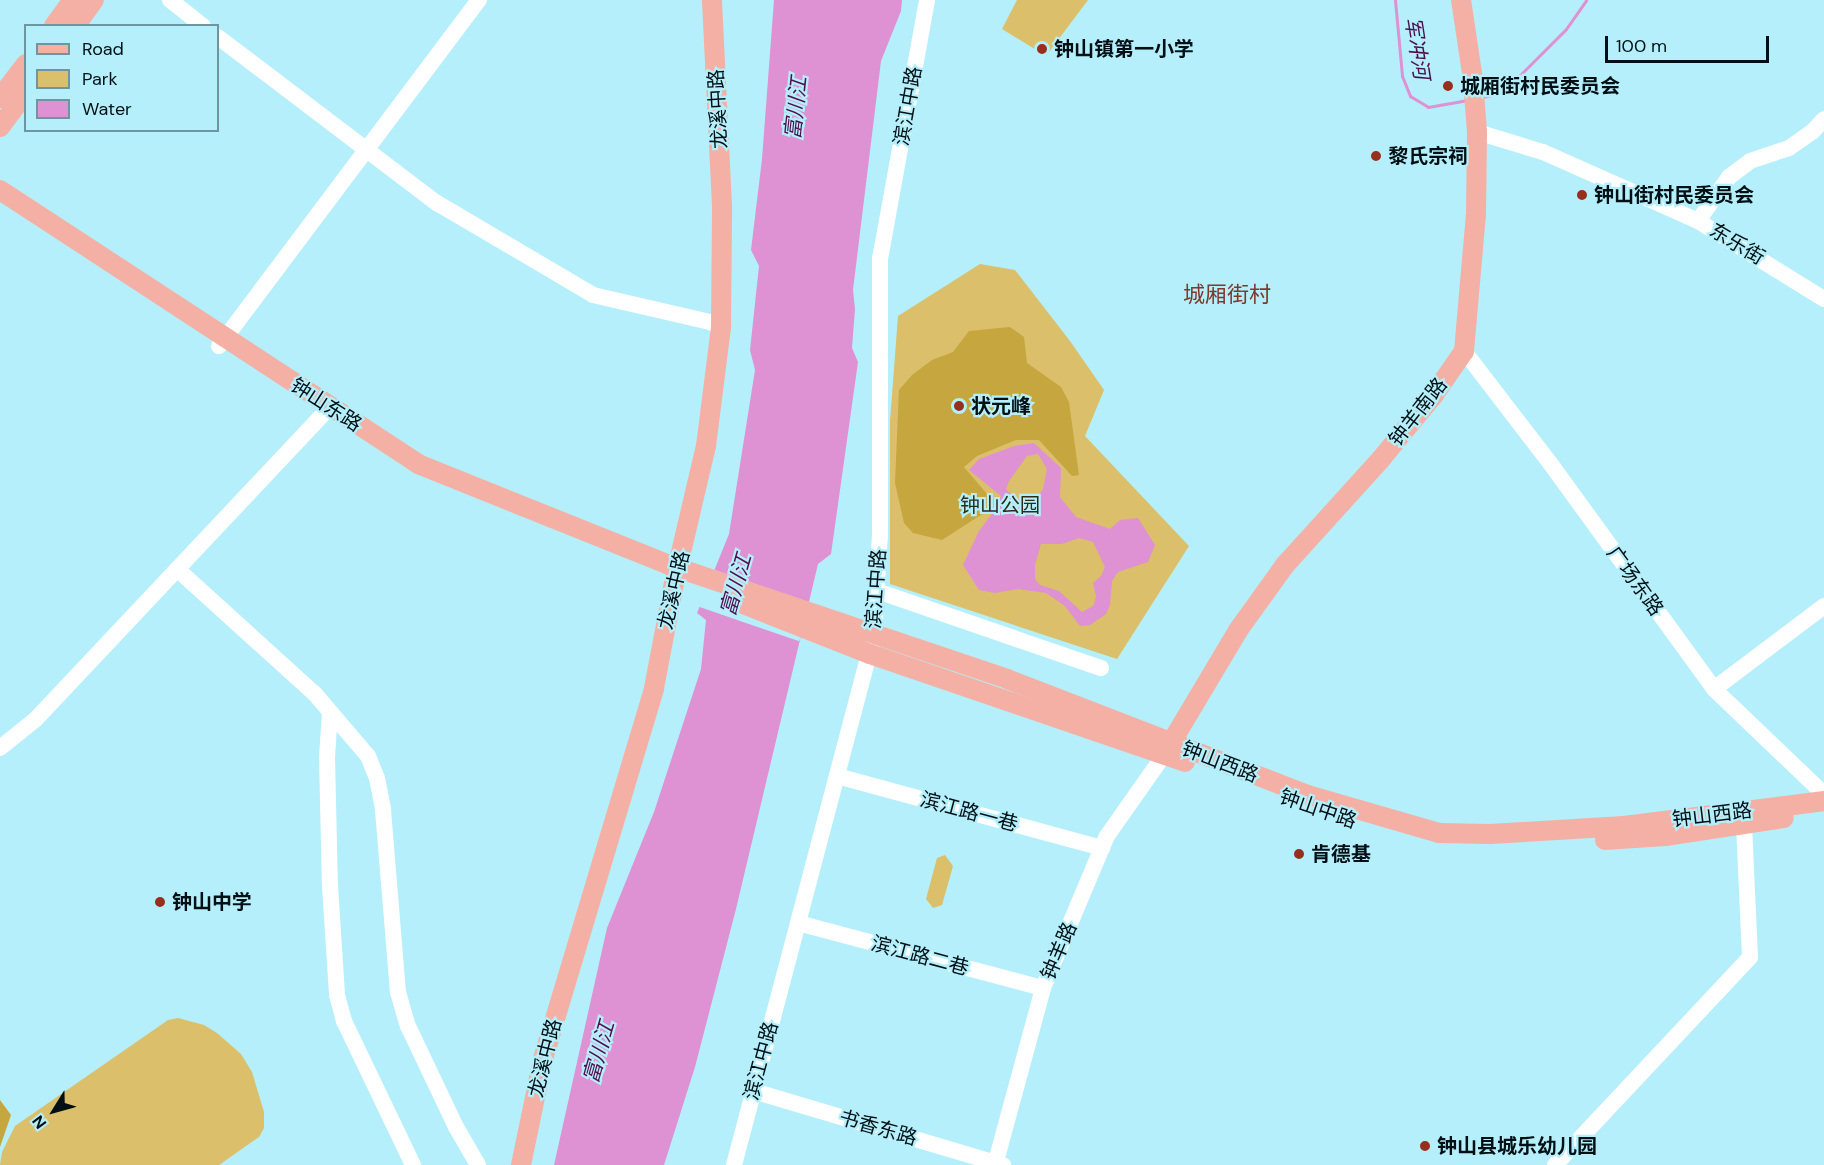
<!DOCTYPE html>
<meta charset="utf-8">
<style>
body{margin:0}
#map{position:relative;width:1824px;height:1165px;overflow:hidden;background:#b5effb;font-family:"DM Sans","Noto Sans SC",sans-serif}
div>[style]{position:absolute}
.green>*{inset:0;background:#dbbf6a}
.forest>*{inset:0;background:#c6a63f}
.water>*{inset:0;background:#de91d3}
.pier>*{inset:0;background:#b5effb;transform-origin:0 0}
.stream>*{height:3px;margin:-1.5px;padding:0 1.5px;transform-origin:1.5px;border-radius:1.5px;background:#de91d3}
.minor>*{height:16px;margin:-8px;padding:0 8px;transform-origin:8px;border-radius:8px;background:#fff}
.major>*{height:20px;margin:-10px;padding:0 10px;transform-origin:10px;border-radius:10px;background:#f4b0a4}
.dots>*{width:16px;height:16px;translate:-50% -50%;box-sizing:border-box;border:3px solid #b5effb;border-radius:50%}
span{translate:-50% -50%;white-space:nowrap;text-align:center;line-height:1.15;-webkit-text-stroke:4.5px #b5effb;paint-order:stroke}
.poi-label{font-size:20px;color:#001015;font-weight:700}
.left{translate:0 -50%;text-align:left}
.street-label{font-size:20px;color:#001015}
.park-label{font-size:20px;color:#302a18}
.water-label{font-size:21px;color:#520e4d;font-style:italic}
.quarter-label{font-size:22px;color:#7e382c}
.legend{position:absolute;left:24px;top:24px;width:195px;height:108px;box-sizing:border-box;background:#b5effb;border:2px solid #6d969f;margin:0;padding:8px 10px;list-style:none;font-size:18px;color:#001015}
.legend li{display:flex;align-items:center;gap:12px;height:30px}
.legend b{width:30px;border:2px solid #6d969f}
.north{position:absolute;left:24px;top:1081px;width:60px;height:60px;-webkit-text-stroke:4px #b5effb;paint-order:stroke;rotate:233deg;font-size:16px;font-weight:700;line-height:24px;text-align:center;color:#001015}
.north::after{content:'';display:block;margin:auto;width:21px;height:27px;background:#001015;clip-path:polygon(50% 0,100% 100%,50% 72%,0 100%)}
.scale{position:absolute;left:1605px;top:36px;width:164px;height:27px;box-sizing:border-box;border:3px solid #001015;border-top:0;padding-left:8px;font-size:18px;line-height:21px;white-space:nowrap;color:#001015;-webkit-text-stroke:4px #b5effb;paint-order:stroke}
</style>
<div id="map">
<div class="green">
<i style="clip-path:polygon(1017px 0,1088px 0,1046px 56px,1002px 29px)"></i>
<i style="clip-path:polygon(980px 264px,1015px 270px,1070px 341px,1104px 390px,1085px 436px,1189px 546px,1117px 659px,890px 584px,890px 421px,898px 316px)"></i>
<i style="clip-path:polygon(945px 855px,953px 866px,942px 905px,933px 908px,926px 899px,937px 858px)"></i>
<i style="clip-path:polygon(178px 1018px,204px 1025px,217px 1033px,241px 1054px,252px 1072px,264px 1112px,264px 1128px,259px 1137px,219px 1165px,0 1165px,2px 1152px,15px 1126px,168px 1020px)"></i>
</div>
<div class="forest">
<i style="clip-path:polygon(1010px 327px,1024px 337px,1027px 363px,1061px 387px,1069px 402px,1079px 475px,1072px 476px,1039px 440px,1016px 440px,977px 456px,964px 467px,993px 501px,987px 511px,942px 540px,913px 533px,904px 523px,895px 483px,899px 390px,912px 375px,932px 360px,953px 352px,969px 331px)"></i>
<i style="clip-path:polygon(0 1100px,11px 1115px,0 1147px)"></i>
</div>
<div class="water">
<i style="clip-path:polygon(774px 0,902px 0,901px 11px,881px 61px,853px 290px,855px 309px,852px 348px,858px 362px,831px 554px,818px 564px,736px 909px,695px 1067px,664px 1165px,554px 1165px,607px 928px,654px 812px,701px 669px,706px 620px,697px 613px,729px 534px,755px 370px,750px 350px,759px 266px,751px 250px,762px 159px)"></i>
<i style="clip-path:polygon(evenodd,1034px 443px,1061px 468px,1060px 497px,1076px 517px,1110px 529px,1120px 520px,1138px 518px,1155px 545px,1148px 562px,1118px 572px,1112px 581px,1110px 605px,1106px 614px,1090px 625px,1080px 626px,1065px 606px,1046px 593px,1018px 589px,995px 593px,979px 590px,963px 565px,979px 531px,995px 510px,1001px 496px,969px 470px,979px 459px,1014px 446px,1034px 443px,1038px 454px,1047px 469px,1043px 489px,1038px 496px,1026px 501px,1015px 498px,1006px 489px,1009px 481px,1027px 456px,1038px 454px,1034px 443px,1079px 538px,1093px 542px,1105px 567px,1101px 576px,1093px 583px,1096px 597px,1093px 606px,1082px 612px,1059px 591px,1040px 585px,1035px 579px,1035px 565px,1041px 544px,1062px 544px,1079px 538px)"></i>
</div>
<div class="pier">
<i style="left:712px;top:569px;width:106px;height:40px;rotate:19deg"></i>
</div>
<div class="stream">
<i style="left:1395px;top:0;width:76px;rotate:84.7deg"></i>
<i style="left:1402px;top:76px;width:22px;rotate:68deg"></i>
<i style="left:1410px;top:96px;width:21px;rotate:31deg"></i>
<i style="left:1428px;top:107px;width:39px;rotate:-10deg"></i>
<i style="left:1482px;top:97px;width:10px;rotate:-11deg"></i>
<i style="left:1492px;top:95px;width:27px;rotate:-33deg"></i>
<i style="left:1515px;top:80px;width:72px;rotate:-45deg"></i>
<i style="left:1566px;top:29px;width:35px;rotate:-55deg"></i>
</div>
<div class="minor">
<i style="left:170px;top:0;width:42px;rotate:38.2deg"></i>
<i style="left:218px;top:37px;width:275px;rotate:37.2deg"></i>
<i style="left:437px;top:203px;width:181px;rotate:30.5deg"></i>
<i style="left:593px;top:295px;width:120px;rotate:13deg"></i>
<i style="left:710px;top:322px;width:13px;rotate:29deg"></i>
<i style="left:1477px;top:132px;width:69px;rotate:16.9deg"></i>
<i style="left:1543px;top:152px;width:170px;rotate:24deg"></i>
<i style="left:1698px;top:221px;width:148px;rotate:31.8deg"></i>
<i style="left:1698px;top:221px;width:54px;rotate:-54.8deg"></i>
<i style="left:1729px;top:177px;width:26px;rotate:-37deg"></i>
<i style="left:1750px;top:161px;width:41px;rotate:-18.4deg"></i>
<i style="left:1789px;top:148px;width:29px;rotate:-35deg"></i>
<i style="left:1813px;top:131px;width:16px;rotate:-47deg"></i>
<i style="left:219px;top:346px;width:433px;rotate:-53.1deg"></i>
<i style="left:1464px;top:351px;width:141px;rotate:52.5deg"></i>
<i style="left:1550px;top:463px;width:279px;rotate:54deg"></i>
<i style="left:1714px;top:689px;width:152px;rotate:43.7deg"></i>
<i style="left:177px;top:569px;width:186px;rotate:42.2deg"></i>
<i style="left:315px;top:694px;width:82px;rotate:49.5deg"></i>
<i style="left:368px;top:756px;width:24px;rotate:68deg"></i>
<i style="left:377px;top:778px;width:33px;rotate:79deg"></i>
<i style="left:383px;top:810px;width:183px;rotate:85.3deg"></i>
<i style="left:398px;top:992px;width:35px;rotate:74deg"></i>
<i style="left:408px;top:1026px;width:112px;rotate:64.6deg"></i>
<i style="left:456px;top:1127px;width:44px;rotate:59.9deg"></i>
<i style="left:877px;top:591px;width:237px;rotate:19deg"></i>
<i style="left:1714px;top:689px;width:138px;rotate:-37deg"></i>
<i style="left:330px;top:712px;width:45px;rotate:93.8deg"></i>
<i style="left:327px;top:757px;width:129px;rotate:88.7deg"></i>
<i style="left:330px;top:886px;width:109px;rotate:86.3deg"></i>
<i style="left:337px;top:995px;width:27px;rotate:75deg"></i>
<i style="left:344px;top:1021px;width:160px;rotate:64.4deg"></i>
<i style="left:0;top:748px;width:45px;rotate:-38.7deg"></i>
<i style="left:35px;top:720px;width:430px;rotate:-46.7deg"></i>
<i style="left:837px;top:776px;width:275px;rotate:15.2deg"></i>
<i style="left:798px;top:923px;width:253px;rotate:14.9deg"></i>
<i style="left:753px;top:1091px;width:261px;rotate:16.5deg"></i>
<i style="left:734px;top:1165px;width:548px;rotate:-75.2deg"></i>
<i style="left:874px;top:635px;width:100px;rotate:-86.6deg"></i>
<i style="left:880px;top:535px;width:276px;rotate:-90deg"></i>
<i style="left:880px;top:259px;width:263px;rotate:-79.7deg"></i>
<i style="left:995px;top:1165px;width:183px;rotate:-74.8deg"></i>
<i style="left:1043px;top:988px;width:165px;rotate:-67.2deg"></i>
<i style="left:1107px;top:836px;width:99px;rotate:-54.9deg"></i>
<i style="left:1555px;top:1165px;width:285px;rotate:-46.8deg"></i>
<i style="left:1750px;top:957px;width:131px;rotate:-92.6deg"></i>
</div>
<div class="major">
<i style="left:54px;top:26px;width:32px;rotate:-54deg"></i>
<i style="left:75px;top:26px;width:32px;rotate:-54deg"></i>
<i style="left:0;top:98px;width:43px;rotate:-52.6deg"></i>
<i style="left:0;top:127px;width:44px;rotate:-53.4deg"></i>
<i style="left:0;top:190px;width:500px;rotate:33.2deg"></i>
<i style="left:418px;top:464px;width:271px;rotate:21.9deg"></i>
<i style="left:669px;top:565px;width:357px;rotate:18.6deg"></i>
<i style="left:1007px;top:679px;width:323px;rotate:21.1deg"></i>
<i style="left:1308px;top:795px;width:136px;rotate:16.2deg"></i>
<i style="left:1439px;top:833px;width:51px;rotate:1.1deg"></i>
<i style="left:1490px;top:834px;width:134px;rotate:-3.4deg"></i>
<i style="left:1624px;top:826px;width:202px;rotate:-7.1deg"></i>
<i style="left:743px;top:604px;width:136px;rotate:21.5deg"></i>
<i style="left:870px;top:654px;width:333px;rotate:18.9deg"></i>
<i style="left:1165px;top:753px;width:144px;rotate:-59.2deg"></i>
<i style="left:1239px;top:629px;width:79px;rotate:-54.3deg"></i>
<i style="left:1285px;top:565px;width:143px;rotate:-47.8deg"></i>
<i style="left:1381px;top:459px;width:82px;rotate:-50.5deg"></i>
<i style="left:1433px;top:396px;width:55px;rotate:-55.4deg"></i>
<i style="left:1464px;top:351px;width:138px;rotate:-85deg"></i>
<i style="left:1476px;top:214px;width:82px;rotate:-89.3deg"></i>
<i style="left:1477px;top:132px;width:52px;rotate:-94.4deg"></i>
<i style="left:1473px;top:80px;width:81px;rotate:-98.5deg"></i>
<i style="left:1605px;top:840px;width:60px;rotate:-3.8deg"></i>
<i style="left:1665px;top:836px;width:120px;rotate:-8.6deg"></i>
<i style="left:521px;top:1165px;width:108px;rotate:-78.3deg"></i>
<i style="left:543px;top:1059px;width:387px;rotate:-73.3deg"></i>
<i style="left:654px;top:688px;width:112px;rotate:-79.2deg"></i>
<i style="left:675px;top:578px;width:136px;rotate:-76.8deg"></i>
<i style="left:706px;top:446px;width:119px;rotate:-82.8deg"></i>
<i style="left:721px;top:328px;width:122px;rotate:-89.5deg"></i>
<i style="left:722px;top:206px;width:206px;rotate:-92.8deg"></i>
</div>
<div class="dots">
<i style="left:1042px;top:49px;background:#982e1d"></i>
<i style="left:1448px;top:86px;background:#982e1d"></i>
<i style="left:1376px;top:156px;background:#982e1d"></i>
<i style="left:1582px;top:195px;background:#982e1d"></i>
<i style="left:959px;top:406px;background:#982e1d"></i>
<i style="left:1299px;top:854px;background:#982e1d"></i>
<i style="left:160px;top:902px;background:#982e1d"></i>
<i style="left:1425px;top:1146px;background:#982e1d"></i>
</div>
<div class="poi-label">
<span class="left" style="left:1054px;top:49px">钟山镇第一小学</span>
<span class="left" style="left:1460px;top:86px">城厢街村民委员会</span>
<span class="left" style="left:1388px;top:156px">黎氏宗祠</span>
<span class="left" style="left:1594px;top:195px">钟山街村民委员会</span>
<span class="left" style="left:971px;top:406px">状元峰</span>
<span class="left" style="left:1311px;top:854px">肯德基</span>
<span class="left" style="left:172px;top:902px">钟山中学</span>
<span class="left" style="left:1437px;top:1146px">钟山县城乐幼儿园</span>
</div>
<div class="street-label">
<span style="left:908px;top:106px;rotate:-80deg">滨江中路</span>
<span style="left:718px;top:109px;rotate:-93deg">龙溪中路</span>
<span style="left:1737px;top:244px;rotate:31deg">东乐街</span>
<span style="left:326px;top:405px;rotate:33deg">钟山东路</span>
<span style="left:1418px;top:412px;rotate:-52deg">钟羊南路</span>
<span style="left:1635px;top:581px;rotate:54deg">广场东路</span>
<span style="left:876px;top:589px;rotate:-86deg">滨江中路</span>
<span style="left:674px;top:590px;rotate:-77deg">龙溪中路</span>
<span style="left:1220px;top:762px;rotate:21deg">钟山西路</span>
<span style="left:1318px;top:809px;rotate:19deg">钟山中路</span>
<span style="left:969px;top:812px;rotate:15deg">滨江路一巷</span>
<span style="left:1712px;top:815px;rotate:-7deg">钟山西路</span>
<span style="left:1059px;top:951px;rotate:-67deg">钟羊路</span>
<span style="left:920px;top:956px;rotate:15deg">滨江路二巷</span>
<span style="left:545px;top:1058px;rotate:-76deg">龙溪中路</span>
<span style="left:761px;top:1061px;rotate:-75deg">滨江中路</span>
<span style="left:878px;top:1128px;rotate:16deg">书香东路</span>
</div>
<div class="park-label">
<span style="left:1000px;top:505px">钟山公园</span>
</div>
<div class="water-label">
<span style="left:1417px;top:48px;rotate:81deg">军冲河</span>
<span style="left:796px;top:108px;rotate:-84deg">富川江</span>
<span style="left:736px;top:585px;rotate:-74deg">富川江</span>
<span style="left:599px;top:1052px;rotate:-74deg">富川江</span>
</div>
<div class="quarter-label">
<span style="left:1227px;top:295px">城厢街村</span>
</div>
<ul class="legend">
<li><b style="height:8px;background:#f4b0a4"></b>Road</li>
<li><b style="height:16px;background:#dbbf6a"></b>Park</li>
<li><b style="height:16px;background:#de91d3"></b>Water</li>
</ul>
<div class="north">N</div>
<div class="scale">100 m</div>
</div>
